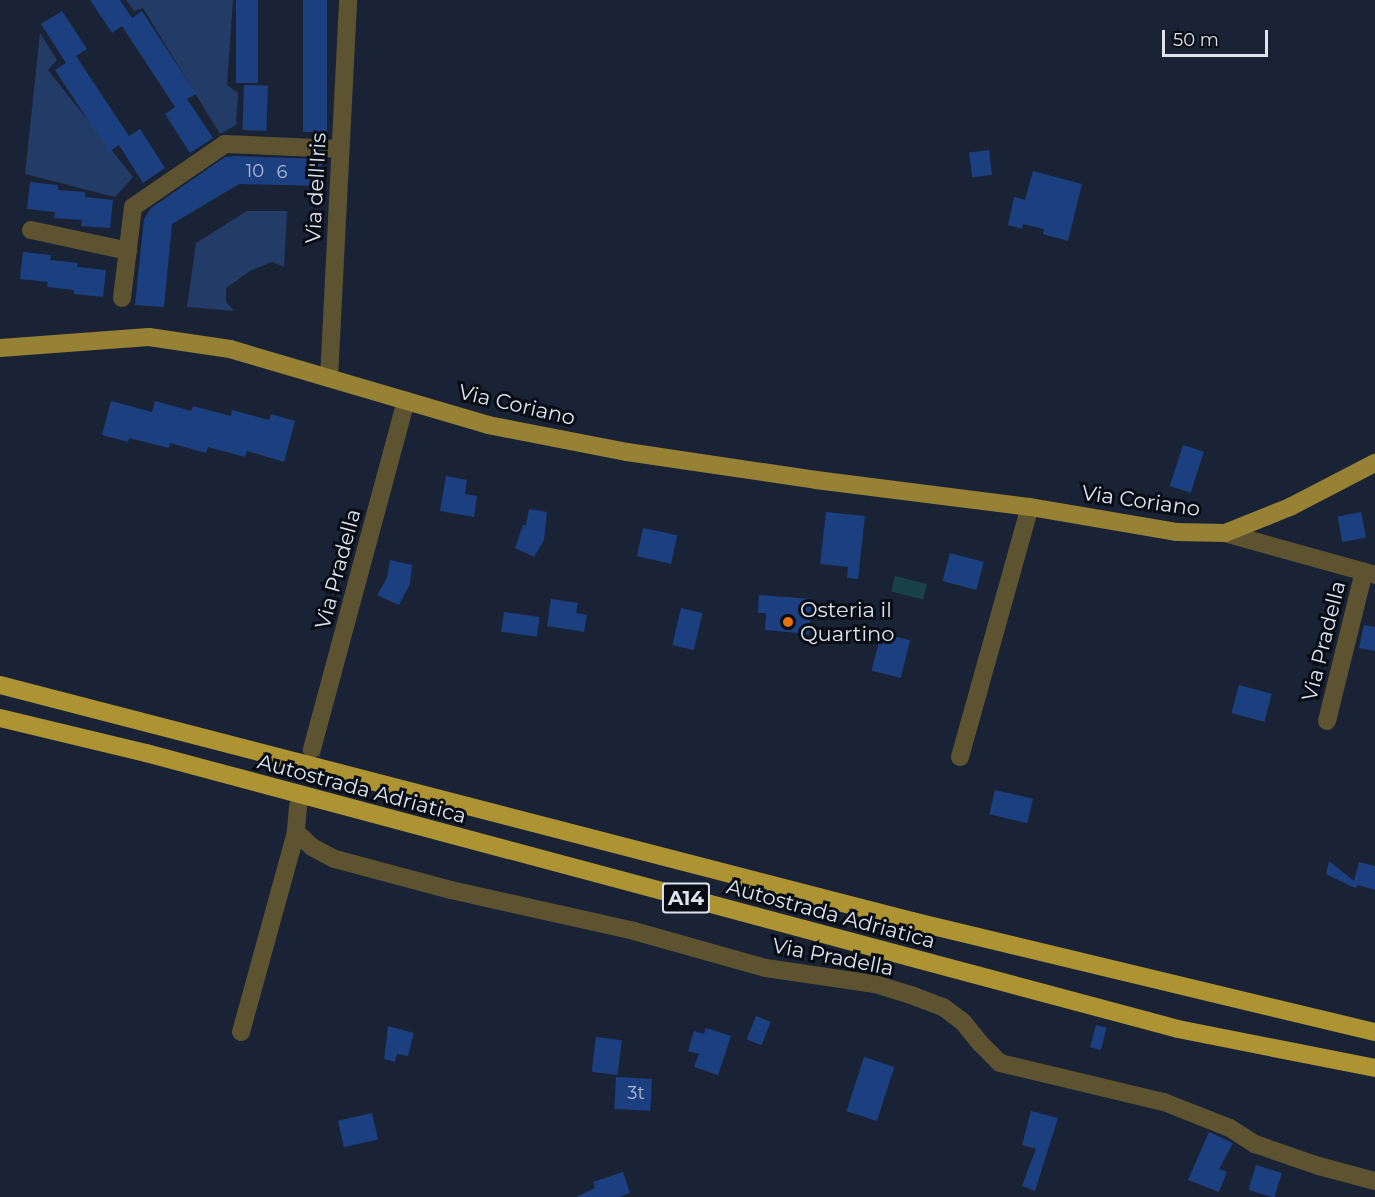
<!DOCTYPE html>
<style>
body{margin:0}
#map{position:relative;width:1375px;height:1197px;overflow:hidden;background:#1a2335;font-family:Montserrat,sans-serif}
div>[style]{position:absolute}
.green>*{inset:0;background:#233b67}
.water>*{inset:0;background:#184247;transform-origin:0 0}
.building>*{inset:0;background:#1c3f80;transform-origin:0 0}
.minor-tunnel>*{height:18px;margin-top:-9px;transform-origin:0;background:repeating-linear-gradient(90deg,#374051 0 18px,transparent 0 27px)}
.minor>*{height:18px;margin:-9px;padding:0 9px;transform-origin:9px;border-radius:9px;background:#5d5330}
.major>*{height:18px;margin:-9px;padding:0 9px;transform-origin:9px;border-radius:9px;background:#978134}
.highway>*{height:18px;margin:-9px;padding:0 9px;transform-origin:9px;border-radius:9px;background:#ae9333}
.dots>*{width:16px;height:16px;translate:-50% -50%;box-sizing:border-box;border:3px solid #080d15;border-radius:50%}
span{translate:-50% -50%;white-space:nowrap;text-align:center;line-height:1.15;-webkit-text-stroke:6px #080d15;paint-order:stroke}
.number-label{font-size:18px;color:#adbbd4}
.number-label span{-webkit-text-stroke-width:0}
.shield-label span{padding:2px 4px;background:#080d15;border:2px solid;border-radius:4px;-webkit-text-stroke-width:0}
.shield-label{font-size:20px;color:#dde4f0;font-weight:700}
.street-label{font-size:21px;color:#dde4f0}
.poi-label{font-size:21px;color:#dde4f0}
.left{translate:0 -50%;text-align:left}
.scale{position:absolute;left:1162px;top:30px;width:106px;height:27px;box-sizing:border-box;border:3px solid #dde4f0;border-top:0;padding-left:8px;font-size:18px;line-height:21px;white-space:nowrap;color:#dde4f0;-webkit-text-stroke:4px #080d15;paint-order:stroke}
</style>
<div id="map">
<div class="green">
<i style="clip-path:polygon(126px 0,233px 0,227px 85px,238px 93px,236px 125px,220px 134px,143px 8px,134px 11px)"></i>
<i style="clip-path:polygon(40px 33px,57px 60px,48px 70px,133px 177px,115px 197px,25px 174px)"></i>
<i style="clip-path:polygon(247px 211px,287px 211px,284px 267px,272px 262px,250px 271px,226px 288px,226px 302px,234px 311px,187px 307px,196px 243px)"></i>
</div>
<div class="water">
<i style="left:895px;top:576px;width:33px;height:16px;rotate:14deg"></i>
</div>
<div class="building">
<i style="clip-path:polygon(90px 0,120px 0,132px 18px,142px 11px,196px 94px,187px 99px,213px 138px,190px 153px,165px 114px,175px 107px,122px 26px,112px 33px)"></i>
<i style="left:236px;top:0;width:22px;height:83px"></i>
<i style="left:303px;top:0;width:24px;height:132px"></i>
<i style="clip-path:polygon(62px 11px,87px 49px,76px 56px,129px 136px,140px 129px,165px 168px,143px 183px,119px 145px,109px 152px,55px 70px,66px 63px,41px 24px)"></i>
<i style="left:244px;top:85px;width:24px;height:45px;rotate:2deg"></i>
<i style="left:989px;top:150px;width:25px;height:20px;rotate:83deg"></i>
<i style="clip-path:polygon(234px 156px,322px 159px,322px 186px,239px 184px,172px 224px,164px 307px,135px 305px,144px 219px,151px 208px,225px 157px)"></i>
<i style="clip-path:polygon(1033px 171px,1082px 184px,1068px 241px,1043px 234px,1044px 229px,1023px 224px,1022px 229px,1008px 225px,1014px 197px,1025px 200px)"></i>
<i style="clip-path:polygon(30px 182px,58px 185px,58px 190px,85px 192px,85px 197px,113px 200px,110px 228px,81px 226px,82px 220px,54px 218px,55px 212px,27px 209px)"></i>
<i style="clip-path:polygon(23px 252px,51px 255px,50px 260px,78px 263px,77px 267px,106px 270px,103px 297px,74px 294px,74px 290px,47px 287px,48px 282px,20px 279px)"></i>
<i style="clip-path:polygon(111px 401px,152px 412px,155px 401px,191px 411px,193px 406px,231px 416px,232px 410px,269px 420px,271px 414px,295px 421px,284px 462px,247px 451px,245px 457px,208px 447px,206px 453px,170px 443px,169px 448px,129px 438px,128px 442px,102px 435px)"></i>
<i style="left:1183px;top:445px;width:22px;height:43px;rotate:18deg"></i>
<i style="clip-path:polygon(446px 476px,467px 480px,465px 494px,477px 496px,474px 517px,440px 511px)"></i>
<i style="clip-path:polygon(529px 509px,547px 512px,544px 540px,534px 557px,515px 548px,523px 525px,526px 525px)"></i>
<i style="clip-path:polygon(826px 512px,865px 516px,858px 579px,847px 578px,848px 567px,820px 564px)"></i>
<i style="left:1361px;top:512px;width:26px;height:24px;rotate:79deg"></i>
<i style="left:643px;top:528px;width:35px;height:29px;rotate:12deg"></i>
<i style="left:950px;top:553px;width:35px;height:29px;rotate:15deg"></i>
<i style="clip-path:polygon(390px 560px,412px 565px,410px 584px,399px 605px,377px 595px,387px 578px)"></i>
<i style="clip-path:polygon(759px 595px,812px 599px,809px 634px,765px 630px,766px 613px,758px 613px)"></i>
<i style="clip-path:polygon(551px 599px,578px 603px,576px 613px,587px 615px,584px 632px,547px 626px)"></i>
<i style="left:681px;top:608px;width:22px;height:38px;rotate:13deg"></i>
<i style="left:504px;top:612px;width:36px;height:20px;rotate:8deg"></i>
<i style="clip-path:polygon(1364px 625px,1375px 627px,1375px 651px,1359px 648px)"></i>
<i style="left:881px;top:633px;width:30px;height:39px;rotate:14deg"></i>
<i style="left:1239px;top:685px;width:34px;height:29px;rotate:15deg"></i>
<i style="left:995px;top:790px;width:39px;height:25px;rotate:13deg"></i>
<i style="clip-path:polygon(1329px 861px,1354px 881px,1359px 862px,1375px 866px,1375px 890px,1358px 885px,1355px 888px,1326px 874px)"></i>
<i style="left:756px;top:1016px;width:16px;height:25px;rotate:22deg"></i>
<i style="left:1096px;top:1025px;width:11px;height:23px;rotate:15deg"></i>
<i style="clip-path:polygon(388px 1026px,414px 1033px,408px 1056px,397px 1054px,395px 1062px,384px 1059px)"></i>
<i style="clip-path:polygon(706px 1028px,731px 1036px,718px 1075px,694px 1067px,699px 1054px,688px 1051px,694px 1031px,704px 1034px)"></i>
<i style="left:596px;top:1037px;width:26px;height:35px;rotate:7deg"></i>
<i style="left:864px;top:1057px;width:32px;height:57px;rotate:18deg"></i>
<i style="left:616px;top:1077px;width:36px;height:32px;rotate:3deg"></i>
<i style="clip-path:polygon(1031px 1111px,1058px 1118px,1035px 1191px,1022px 1186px,1036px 1149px,1022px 1145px)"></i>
<i style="left:372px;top:1113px;width:27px;height:35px;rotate:77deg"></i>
<i style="clip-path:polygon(1209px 1132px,1233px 1143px,1219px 1169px,1227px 1172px,1219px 1192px,1188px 1180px)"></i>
<i style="left:1256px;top:1165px;width:27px;height:26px;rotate:17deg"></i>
<i style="clip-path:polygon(623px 1172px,630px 1193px,619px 1197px,576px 1197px,595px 1188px,593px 1182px)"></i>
</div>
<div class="minor-tunnel">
<i style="left:298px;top:807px;width:59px;rotate:-76.2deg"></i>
</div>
<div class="minor">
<i style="left:31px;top:230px;width:99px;rotate:12.2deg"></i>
<i style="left:122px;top:298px;width:92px;rotate:-83.1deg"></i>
<i style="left:133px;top:207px;width:112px;rotate:-34.4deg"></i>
<i style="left:225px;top:144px;width:115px;rotate:2.5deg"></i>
<i style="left:329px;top:378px;width:378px;rotate:-87.1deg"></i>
<i style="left:1225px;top:533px;width:156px;rotate:15.6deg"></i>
<i style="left:1327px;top:721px;width:154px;rotate:-76.1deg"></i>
<i style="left:312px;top:749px;width:361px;rotate:-74.9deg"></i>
<i style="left:960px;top:757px;width:260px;rotate:-74.4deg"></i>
<i style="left:298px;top:807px;width:25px;rotate:95deg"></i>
<i style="left:296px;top:832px;width:22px;rotate:43deg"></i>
<i style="left:312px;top:847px;width:26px;rotate:28deg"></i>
<i style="left:335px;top:859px;width:120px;rotate:15deg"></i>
<i style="left:451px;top:890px;width:188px;rotate:12.6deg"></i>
<i style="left:634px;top:931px;width:137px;rotate:15.7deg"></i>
<i style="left:766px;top:968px;width:110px;rotate:8.4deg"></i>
<i style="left:875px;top:984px;width:38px;rotate:17deg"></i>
<i style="left:911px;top:995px;width:34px;rotate:21deg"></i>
<i style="left:943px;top:1007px;width:25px;rotate:37deg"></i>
<i style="left:963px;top:1022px;width:27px;rotate:51deg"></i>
<i style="left:980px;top:1043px;width:28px;rotate:45deg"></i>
<i style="left:1000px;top:1063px;width:169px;rotate:13.4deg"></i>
<i style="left:1164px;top:1102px;width:71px;rotate:21.5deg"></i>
<i style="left:1230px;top:1128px;width:30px;rotate:33deg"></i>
<i style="left:1255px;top:1144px;width:68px;rotate:19deg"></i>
<i style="left:1319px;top:1166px;width:58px;rotate:15deg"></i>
<i style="left:241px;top:1032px;width:207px;rotate:-74.6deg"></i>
</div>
<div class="major">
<i style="left:0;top:348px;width:149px;rotate:-4.2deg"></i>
<i style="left:149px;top:337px;width:82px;rotate:8.4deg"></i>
<i style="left:230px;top:349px;width:269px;rotate:16.4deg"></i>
<i style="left:488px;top:425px;width:142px;rotate:11deg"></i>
<i style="left:627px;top:452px;width:191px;rotate:8.4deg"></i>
<i style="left:816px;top:480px;width:216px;rotate:7.2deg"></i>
<i style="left:1030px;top:507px;width:148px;rotate:9.7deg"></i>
<i style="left:1176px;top:532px;width:49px;rotate:1.2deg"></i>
<i style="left:1225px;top:533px;width:70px;rotate:-21.8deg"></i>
<i style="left:1290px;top:507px;width:96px;rotate:-27.4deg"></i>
</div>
<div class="highway">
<i style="left:0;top:685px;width:942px;rotate:14.51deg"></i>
<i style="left:912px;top:921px;width:476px;rotate:13.5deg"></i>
<i style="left:0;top:718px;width:150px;rotate:13.5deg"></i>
<i style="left:146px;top:753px;width:1068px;rotate:14.97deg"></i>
<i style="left:1178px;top:1029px;width:201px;rotate:11.2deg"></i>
</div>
<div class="dots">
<i style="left:788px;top:622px;background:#e8710a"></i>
</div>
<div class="number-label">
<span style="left:255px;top:171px">10</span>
<span style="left:282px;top:172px">6</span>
<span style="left:636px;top:1093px">3t</span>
</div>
<div class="shield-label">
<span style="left:686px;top:898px">A14</span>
</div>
<div class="street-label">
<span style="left:316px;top:188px;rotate:-87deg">Via dell'Iris</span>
<span style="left:517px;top:405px;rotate:13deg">Via Coriano</span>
<span style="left:1141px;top:501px;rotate:8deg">Via Coriano</span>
<span style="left:338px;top:569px;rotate:-75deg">Via Pradella</span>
<span style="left:1324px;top:641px;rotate:-76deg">Via Pradella</span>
<span style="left:362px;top:789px;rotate:15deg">Autostrada Adriatica</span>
<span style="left:831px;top:914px;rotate:15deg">Autostrada Adriatica</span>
<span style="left:833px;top:957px;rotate:11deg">Via Pradella</span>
</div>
<div class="poi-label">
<span class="left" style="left:800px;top:622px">Osteria il<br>Quartino</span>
</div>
<div class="scale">50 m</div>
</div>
